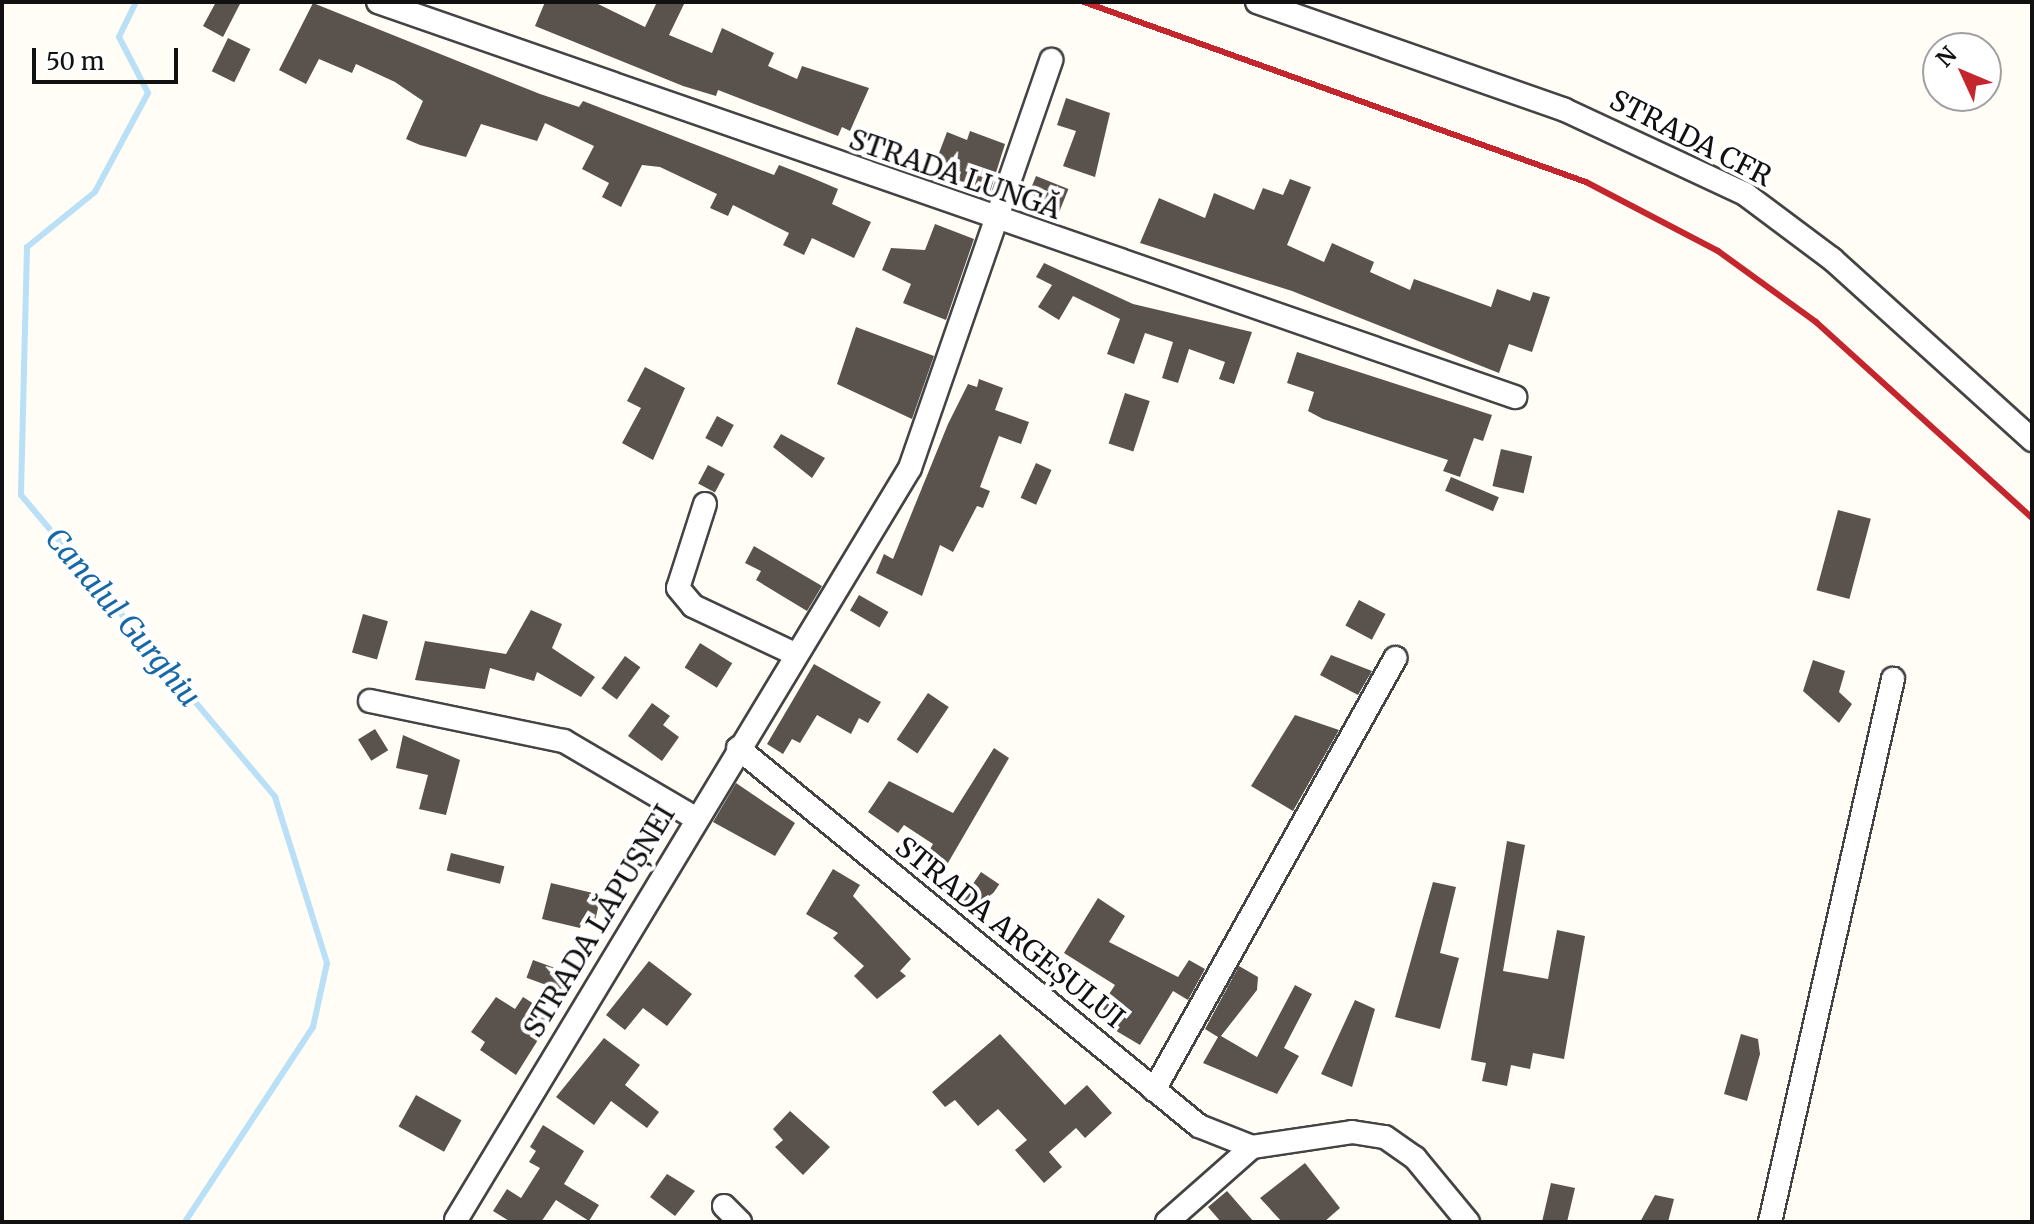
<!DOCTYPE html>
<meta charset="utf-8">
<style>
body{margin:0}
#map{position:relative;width:2034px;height:1224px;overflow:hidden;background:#fffdf5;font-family:Merriweather,serif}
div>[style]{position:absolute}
.stream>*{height:6px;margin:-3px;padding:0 3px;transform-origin:3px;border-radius:3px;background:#b9e0f7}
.building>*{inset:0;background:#5a524d;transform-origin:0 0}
.roads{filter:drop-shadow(2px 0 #444) drop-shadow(-2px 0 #444) drop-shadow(0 2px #444) drop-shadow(0 -2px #444)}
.minor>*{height:22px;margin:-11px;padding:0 11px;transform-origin:11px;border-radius:11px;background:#fff}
.rail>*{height:6px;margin:-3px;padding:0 3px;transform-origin:3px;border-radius:3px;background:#c4262e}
span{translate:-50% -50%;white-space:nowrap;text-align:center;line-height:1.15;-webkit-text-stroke:8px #fff;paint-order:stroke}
.street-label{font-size:28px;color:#111}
.water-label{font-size:30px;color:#1768a6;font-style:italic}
.frame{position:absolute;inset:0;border:4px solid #111;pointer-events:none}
.north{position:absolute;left:1922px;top:32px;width:80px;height:80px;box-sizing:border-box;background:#fff;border:2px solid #a0a0a0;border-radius:50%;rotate:314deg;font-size:22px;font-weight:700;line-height:32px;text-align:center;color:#111}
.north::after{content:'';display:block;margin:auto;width:28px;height:36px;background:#c4262e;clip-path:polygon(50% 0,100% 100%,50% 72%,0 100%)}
.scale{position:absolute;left:32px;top:48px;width:146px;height:36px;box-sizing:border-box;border:4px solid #111;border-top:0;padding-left:10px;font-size:24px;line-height:28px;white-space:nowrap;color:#111;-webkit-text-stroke:6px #fff;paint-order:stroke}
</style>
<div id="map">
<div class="stream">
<i style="left:136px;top:2px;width:39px;rotate:116deg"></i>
<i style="left:119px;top:37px;width:63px;rotate:62.6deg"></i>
<i style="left:148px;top:93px;width:112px;rotate:118.2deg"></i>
<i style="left:95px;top:192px;width:87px;rotate:141deg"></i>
<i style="left:27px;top:247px;width:248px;rotate:91.4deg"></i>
<i style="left:21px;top:495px;width:395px;rotate:49.9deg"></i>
<i style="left:275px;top:797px;width:174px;rotate:72.6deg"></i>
<i style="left:327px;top:963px;width:66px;rotate:102.3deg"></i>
<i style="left:313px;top:1027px;width:233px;rotate:123.3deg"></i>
</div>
<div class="building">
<i style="clip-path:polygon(216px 2px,241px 2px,223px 37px,203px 26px)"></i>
<i style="clip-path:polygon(545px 2px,594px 2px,645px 27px,657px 2px,685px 2px,669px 35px,712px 53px,722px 28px,774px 53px,768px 66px,797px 79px,802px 66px,869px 88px,850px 131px,842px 127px,838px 136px,718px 90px,716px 96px,683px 86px,535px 26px)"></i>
<i style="clip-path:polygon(313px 3px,540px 94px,579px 107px,583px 101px,774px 175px,779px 165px,810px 177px,838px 189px,832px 204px,871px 222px,854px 258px,812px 238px,804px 255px,783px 245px,789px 233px,733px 205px,728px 216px,710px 208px,717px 194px,660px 167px,642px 165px,621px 207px,602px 197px,609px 183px,582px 169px,594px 146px,545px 123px,537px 141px,481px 124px,466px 157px,420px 145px,406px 139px,423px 101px,395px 82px,356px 64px,352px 73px,319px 59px,306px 84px,279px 70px)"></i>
<i style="left:228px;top:38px;width:25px;height:37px;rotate:26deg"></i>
<i style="clip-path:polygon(1066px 98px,1110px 113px,1095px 177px,1063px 166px,1076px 131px,1057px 125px)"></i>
<i style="clip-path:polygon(970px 131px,1005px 144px,989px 195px,957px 183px,961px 172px,936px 161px,947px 132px,967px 140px)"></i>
<i style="left:1036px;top:176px;width:35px;height:28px;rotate:22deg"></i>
<i style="clip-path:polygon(1290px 179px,1311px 187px,1287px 245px,1324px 262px,1332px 243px,1374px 262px,1370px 272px,1410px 290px,1414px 279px,1491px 307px,1497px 289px,1530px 301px,1533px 292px,1550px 297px,1532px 352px,1509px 344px,1499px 373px,1292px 291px,1140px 243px,1159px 198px,1205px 218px,1214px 193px,1254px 210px,1263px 188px,1283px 195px)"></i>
<i style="clip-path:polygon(935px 224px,974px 239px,946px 320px,903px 303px,911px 284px,882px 270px,891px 248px,925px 250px)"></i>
<i style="clip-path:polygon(1044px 263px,1133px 304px,1252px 332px,1234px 384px,1219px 379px,1225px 362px,1189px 349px,1178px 383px,1162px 378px,1173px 342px,1145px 333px,1134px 364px,1107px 354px,1120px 319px,1073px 296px,1059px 320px,1038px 307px,1052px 285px,1036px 277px)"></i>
<i style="clip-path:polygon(856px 327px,934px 356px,912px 419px,837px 384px)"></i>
<i style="clip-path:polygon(1297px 352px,1492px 415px,1483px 441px,1474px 438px,1460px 477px,1443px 471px,1448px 460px,1323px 419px,1308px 411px,1314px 392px,1287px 383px)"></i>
<i style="clip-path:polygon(645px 367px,685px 388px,653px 460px,622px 443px,641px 408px,627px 401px)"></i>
<i style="clip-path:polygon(979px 379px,1003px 388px,995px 410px,1029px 422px,1021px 444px,999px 436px,980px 487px,990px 491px,983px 508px,977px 506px,953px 552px,940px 545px,922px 596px,876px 573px,884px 554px,893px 559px,948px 424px,968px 384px,977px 387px)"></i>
<i style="left:1125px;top:393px;width:26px;height:53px;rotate:18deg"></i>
<i style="left:717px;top:416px;width:19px;height:25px;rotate:28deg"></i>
<i style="clip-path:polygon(781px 434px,825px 458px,812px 478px,773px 447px)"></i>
<i style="left:1501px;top:449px;width:32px;height:38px;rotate:13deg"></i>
<i style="left:1036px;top:463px;width:17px;height:38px;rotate:24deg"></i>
<i style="left:708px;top:465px;width:19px;height:21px;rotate:28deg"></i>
<i style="left:1451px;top:477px;width:52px;height:15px;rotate:23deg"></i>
<i style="left:1838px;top:510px;width:34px;height:83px;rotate:15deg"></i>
<i style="clip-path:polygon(754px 546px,822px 586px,807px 611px,756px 580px,761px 571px,745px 563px)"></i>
<i style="left:859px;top:595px;width:34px;height:18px;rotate:30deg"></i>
<i style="left:1359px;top:600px;width:30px;height:29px;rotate:28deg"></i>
<i style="clip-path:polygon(531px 610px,562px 624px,552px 648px,595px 677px,581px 697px,537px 672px,534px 681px,490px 668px,485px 689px,415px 680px,425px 641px,506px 654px)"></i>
<i style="left:363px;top:614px;width:26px;height:40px;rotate:16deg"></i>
<i style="left:700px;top:643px;width:38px;height:29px;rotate:32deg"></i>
<i style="clip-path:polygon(1331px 655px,1372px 671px,1358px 695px,1320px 675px)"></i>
<i style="left:625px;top:656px;width:19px;height:40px;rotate:36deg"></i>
<i style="clip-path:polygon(1813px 660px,1845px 671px,1839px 692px,1852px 704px,1839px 723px,1803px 691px)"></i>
<i style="clip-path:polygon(814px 664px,881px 702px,868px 723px,859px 718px,851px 734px,817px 715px,800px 743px,792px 739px,783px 754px,767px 744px)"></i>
<i style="left:928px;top:693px;width:25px;height:56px;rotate:34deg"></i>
<i style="clip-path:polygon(652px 703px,670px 716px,663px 725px,679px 737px,662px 761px,628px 736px)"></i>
<i style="clip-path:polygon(1295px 715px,1339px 730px,1293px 811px,1251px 786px)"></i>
<i style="left:375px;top:729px;width:25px;height:20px;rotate:58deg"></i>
<i style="clip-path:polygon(403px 735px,460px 760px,446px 815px,419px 809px,428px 775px,396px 768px)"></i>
<i style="clip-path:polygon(994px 748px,1009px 758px,945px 868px,926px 856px,933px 844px,904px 825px,898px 833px,868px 812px,889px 781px,953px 813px)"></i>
<i style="clip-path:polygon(736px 783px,795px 823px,775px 856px,713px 822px)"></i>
<i style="clip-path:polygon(1507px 841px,1525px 845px,1503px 971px,1548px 979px,1557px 930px,1585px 936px,1564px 1059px,1533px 1053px,1530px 1069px,1511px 1065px,1507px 1086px,1482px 1081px,1486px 1063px,1471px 1060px)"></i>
<i style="left:451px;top:853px;width:55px;height:18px;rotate:14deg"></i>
<i style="clip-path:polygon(833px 869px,860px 885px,853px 896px,911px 959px,900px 971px,906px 976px,877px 999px,854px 976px,864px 966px,833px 938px,838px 933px,806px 914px)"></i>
<i style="left:981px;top:872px;width:22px;height:36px;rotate:34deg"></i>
<i style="clip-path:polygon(1433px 882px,1456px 887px,1440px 953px,1459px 958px,1440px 1029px,1395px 1017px)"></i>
<i style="clip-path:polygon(551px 883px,601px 895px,595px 921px,583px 918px,580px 928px,542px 919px)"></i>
<i style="clip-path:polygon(1098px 898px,1125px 916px,1109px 942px,1178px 977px,1189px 960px,1205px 969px,1188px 1000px,1173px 991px,1140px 1045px,1108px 1026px,1114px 1015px,1100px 1008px,1115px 985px,1064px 953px)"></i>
<i style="left:533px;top:960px;width:41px;height:19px;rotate:20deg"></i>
<i style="clip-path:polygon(649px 961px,692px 994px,667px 1026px,643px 1008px,625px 1030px,606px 1015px)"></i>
<i style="clip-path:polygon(1239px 966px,1258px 977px,1257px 990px,1221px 1036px,1257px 1057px,1295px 985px,1312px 994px,1284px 1048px,1299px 1056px,1277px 1094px,1203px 1063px,1218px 1037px,1205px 1029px)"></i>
<i style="clip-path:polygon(496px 997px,515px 1009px,523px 997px,553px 1016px,516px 1075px,480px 1050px,485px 1042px,471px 1032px)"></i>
<i style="clip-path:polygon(1355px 1000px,1375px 1009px,1352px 1087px,1321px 1074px)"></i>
<i style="clip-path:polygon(1000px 1034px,1065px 1105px,1087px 1085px,1112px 1113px,1085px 1138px,1076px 1128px,1049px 1152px,1062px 1167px,1044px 1183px,1015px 1150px,1027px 1140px,998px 1109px,978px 1126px,955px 1100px,945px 1107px,932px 1092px)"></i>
<i style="clip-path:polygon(1741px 1034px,1758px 1039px,1760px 1054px,1747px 1101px,1724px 1094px)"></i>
<i style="clip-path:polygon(604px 1038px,640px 1065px,625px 1085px,659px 1112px,647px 1128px,611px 1101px,594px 1125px,556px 1097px)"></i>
<i style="left:416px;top:1095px;width:52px;height:36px;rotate:29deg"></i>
<i style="clip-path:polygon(790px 1111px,830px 1147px,803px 1175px,775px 1147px,783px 1140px,773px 1129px)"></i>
<i style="clip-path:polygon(543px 1125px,584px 1151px,564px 1184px,599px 1205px,589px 1221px,556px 1200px,541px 1222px,511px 1222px,493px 1211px,507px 1189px,521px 1198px,540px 1168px,529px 1162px,536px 1151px,530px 1147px)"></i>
<i style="clip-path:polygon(1305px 1163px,1340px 1208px,1324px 1222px,1282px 1222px,1260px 1198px)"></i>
<i style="clip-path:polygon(667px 1174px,695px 1191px,675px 1216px,650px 1197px)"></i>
<i style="clip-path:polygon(1551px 1183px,1575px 1188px,1567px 1222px,1542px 1222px)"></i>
<i style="clip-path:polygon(1227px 1191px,1254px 1222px,1221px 1222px,1208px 1207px)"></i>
<i style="clip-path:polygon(1655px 1195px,1674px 1199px,1668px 1222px,1640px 1222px)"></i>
</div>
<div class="roads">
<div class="minor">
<i style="left:378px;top:2px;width:1204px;rotate:19.16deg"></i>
<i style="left:1257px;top:2px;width:326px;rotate:19.3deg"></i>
<i style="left:1565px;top:110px;width:199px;rotate:25deg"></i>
<i style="left:1745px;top:194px;width:109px;rotate:36.8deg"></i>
<i style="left:1832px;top:259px;width:270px;rotate:42.1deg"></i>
<i style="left:705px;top:504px;width:88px;rotate:107.8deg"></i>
<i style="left:678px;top:588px;width:23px;rotate:50deg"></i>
<i style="left:693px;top:606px;width:113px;rotate:25.2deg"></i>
<i style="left:370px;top:701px;width:198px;rotate:11.7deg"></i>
<i style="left:564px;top:741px;width:152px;rotate:30.4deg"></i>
<i style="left:738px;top:748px;width:596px;rotate:39.35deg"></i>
<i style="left:1199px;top:1126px;width:57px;rotate:21.6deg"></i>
<i style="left:1252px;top:1147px;width:101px;rotate:-8.5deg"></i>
<i style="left:1352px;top:1132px;width:33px;rotate:9deg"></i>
<i style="left:1385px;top:1137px;width:37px;rotate:35deg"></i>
<i style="left:1415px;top:1158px;width:83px;rotate:50.4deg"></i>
<i style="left:1154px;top:1090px;width:495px;rotate:-60.8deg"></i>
<i style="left:724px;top:1206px;width:23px;rotate:45deg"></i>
<i style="left:456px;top:1220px;width:878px;rotate:-58.88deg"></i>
<i style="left:910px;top:468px;width:432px;rotate:-70.9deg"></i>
<i style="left:1167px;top:1222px;width:113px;rotate:-41.4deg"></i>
<i style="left:1770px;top:1222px;width:557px;rotate:-77.24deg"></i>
</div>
</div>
<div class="rail">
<i style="left:1084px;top:2px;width:533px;rotate:19.73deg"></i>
<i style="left:1586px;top:182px;width:149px;rotate:27.6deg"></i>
<i style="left:1718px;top:251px;width:121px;rotate:35.9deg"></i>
<i style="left:1816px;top:322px;width:292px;rotate:42.2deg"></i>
</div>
<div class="street-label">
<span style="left:1691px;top:138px;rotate:27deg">STRADA CFR</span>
<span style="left:955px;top:174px;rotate:19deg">STRADA LUNGĂ</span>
<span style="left:599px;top:921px;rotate:-59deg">STRADA LĂPUȘNEI</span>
<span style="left:1010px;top:932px;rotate:39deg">STRADA ARGEȘULUI</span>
</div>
<div class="water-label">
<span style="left:123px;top:617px;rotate:50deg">Canalul Gurghiu</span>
</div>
<div class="frame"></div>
<div class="north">N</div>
<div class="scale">50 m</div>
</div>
